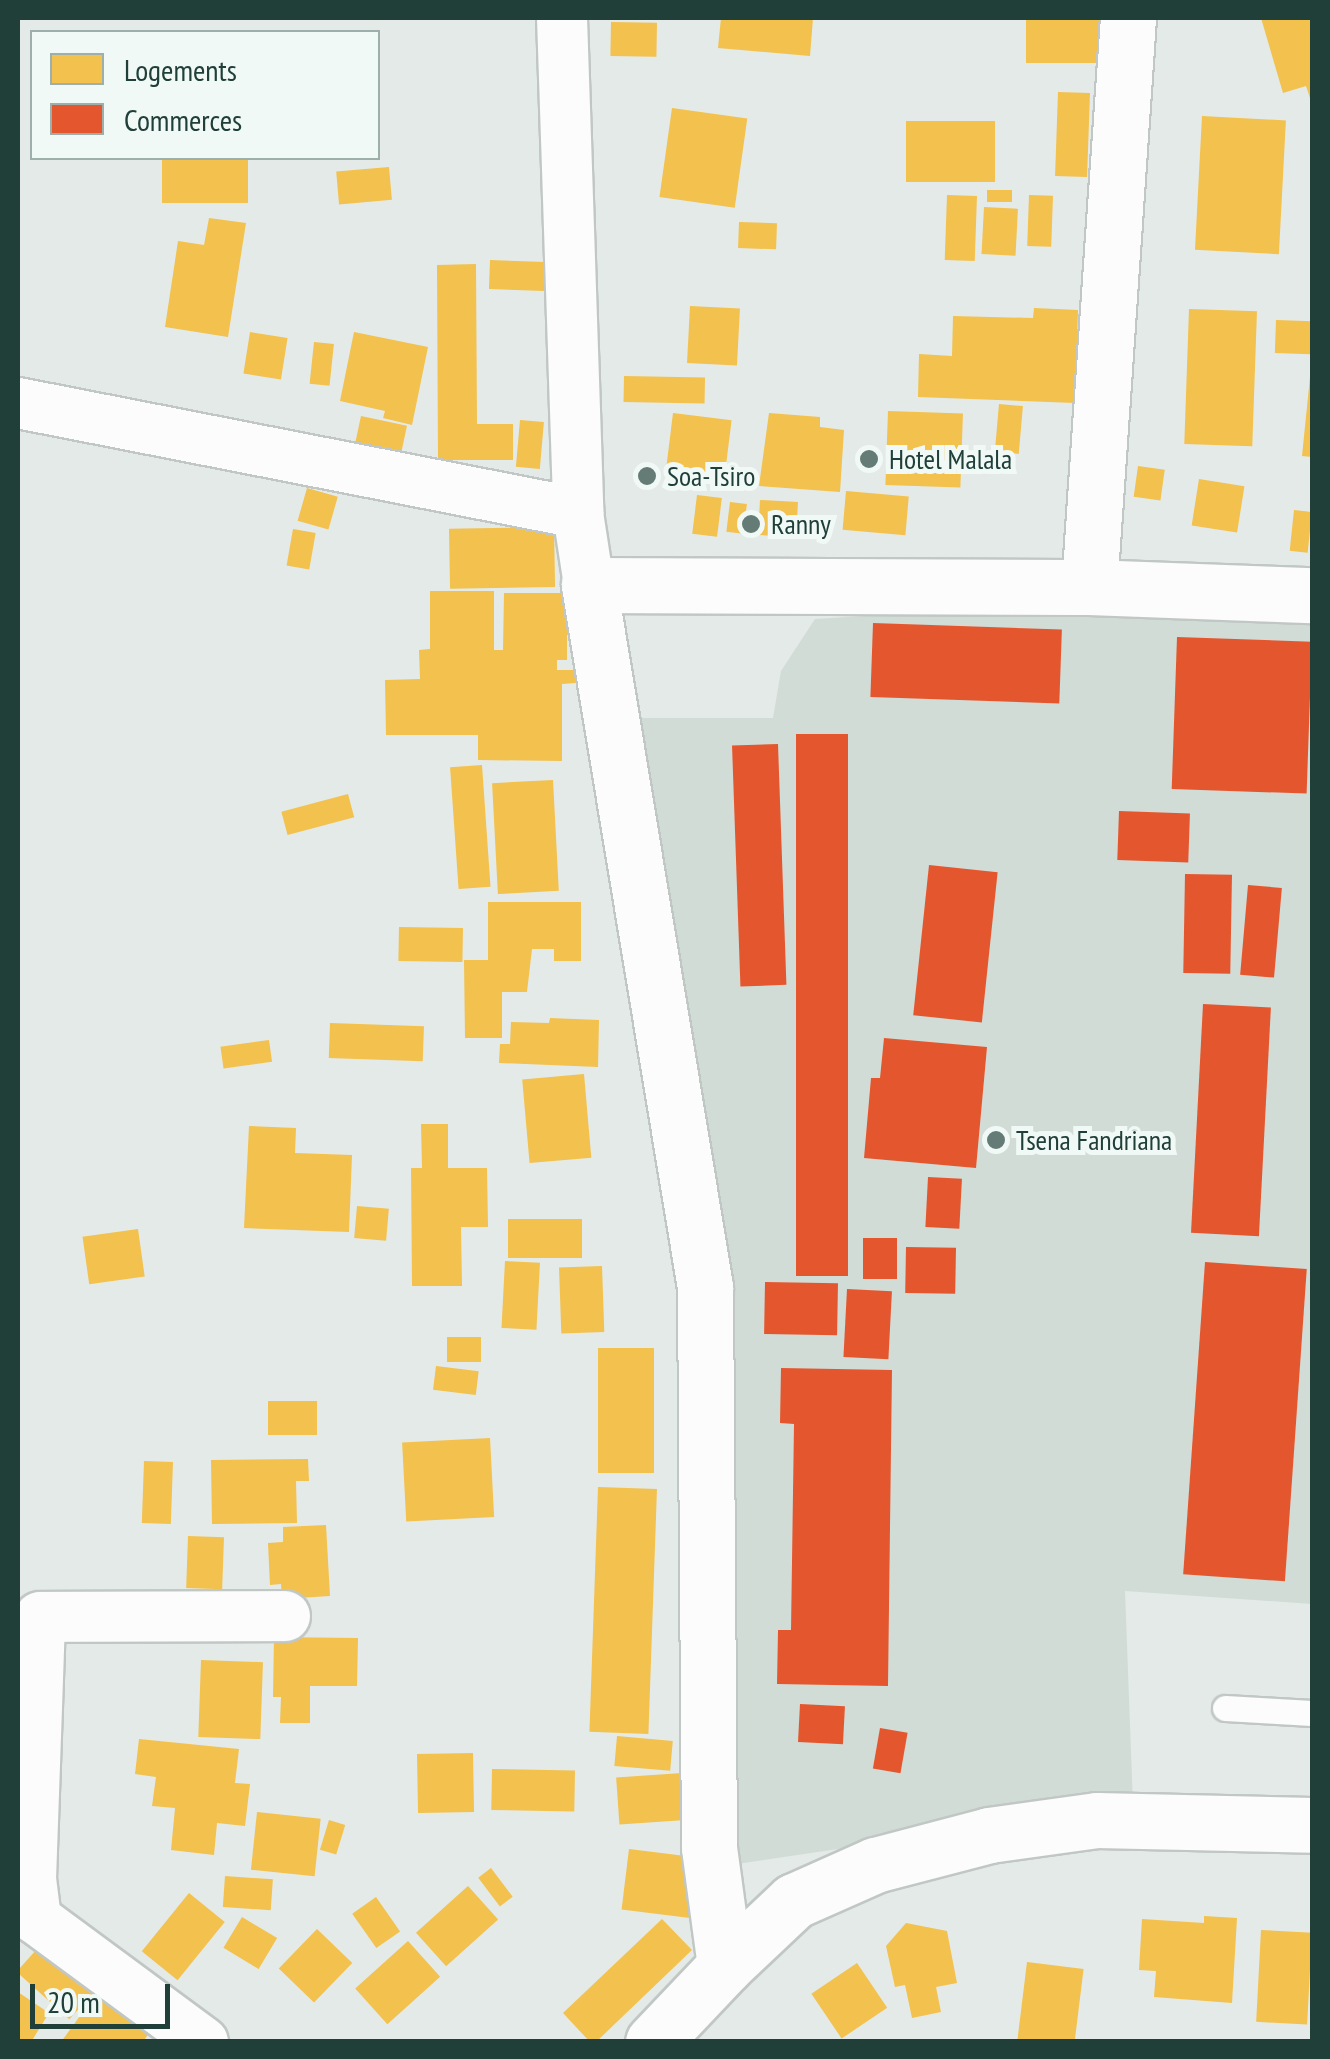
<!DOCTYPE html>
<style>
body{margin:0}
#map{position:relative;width:1330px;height:2059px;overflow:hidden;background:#e4eae7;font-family:"PT Sans Narrow",sans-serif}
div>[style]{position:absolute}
.built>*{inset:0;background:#d1dcd7}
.homes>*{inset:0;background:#f2c14e;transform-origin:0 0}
.shops>*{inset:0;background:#e4572e;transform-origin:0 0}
.roads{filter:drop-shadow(2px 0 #c1c7c4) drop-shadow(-2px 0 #c1c7c4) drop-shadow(0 2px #c1c7c4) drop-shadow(0 -2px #c1c7c4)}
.service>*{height:25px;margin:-12.5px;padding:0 12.5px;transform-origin:12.5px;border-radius:12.5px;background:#fbfcfb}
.minor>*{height:50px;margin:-25px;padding:0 25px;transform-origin:25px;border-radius:25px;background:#fbfcfb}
.tertiary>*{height:55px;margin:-27.5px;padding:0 27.5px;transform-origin:27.5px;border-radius:27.5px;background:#fbfcfb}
.secondary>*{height:55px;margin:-27.5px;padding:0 27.5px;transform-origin:27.5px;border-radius:27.5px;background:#fbfcfb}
.dots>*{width:28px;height:28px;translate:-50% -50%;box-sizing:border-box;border:5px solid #f1f9f6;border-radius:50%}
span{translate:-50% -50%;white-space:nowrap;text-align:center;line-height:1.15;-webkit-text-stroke:10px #f1f9f6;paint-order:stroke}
.poi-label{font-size:28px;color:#203f39}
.left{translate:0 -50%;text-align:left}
.frame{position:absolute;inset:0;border:20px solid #203f39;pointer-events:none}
.legend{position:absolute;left:30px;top:30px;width:350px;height:130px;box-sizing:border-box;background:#f1f9f6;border:2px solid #9dafaa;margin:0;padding:12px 18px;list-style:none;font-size:30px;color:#203f39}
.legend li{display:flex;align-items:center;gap:20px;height:50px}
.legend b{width:50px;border:2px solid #9dafaa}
.scale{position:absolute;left:30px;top:1984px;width:140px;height:45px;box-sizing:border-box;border:5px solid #203f39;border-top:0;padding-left:12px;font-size:30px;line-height:35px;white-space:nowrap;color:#203f39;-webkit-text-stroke:8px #f1f9f6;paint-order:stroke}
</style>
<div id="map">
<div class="built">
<i style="clip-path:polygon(1059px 604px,1312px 611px,1312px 1604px,1125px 1591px,1133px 1805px,710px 1868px,703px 1288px,636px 718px,773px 718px,781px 671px,815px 619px)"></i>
</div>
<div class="homes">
<i style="clip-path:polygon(721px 18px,813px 18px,810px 56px,718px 48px)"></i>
<i style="left:1026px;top:18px;width:73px;height:45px"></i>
<i style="clip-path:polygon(1261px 18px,1312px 18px,1312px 104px,1306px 86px,1283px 93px)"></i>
<i style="left:611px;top:22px;width:46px;height:34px;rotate:1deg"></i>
<i style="left:1058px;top:92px;width:32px;height:84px;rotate:2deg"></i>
<i style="left:672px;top:108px;width:76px;height:90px;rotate:8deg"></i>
<i style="left:1202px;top:116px;width:84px;height:134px;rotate:3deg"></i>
<i style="left:906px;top:121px;width:89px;height:61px"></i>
<i style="left:162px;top:158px;width:86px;height:45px"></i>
<i style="left:389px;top:167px;width:33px;height:53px;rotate:85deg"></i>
<i style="left:987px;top:190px;width:25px;height:12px"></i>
<i style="left:947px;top:195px;width:30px;height:65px;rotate:2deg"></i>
<i style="left:1029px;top:195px;width:24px;height:51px;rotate:2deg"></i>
<i style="left:984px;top:207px;width:34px;height:47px;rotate:3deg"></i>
<i style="clip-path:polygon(209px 218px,246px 223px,228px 337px,165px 327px,178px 241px,204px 245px)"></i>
<i style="left:739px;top:222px;width:38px;height:26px;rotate:2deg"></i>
<i style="left:490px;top:260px;width:63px;height:29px;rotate:2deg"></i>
<i style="clip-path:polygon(476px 264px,477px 424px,513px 424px,513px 460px,438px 460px,437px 265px)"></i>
<i style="left:690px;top:306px;width:50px;height:57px;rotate:3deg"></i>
<i style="clip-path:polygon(1034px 308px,1078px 310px,1075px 403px,918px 397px,919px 354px,952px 356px,953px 316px,1033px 318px)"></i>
<i style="left:1189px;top:309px;width:68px;height:135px;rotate:2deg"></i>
<i style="left:1276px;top:320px;width:36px;height:33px;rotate:2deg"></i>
<i style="left:250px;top:332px;width:38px;height:42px;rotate:9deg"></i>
<i style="clip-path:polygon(354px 332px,428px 347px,412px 425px,383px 418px,385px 411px,340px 401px)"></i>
<i style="left:314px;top:342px;width:20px;height:42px;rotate:6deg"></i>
<i style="left:624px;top:376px;width:81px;height:26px;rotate:1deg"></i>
<i style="clip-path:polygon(1310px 377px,1312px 377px,1312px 457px,1302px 456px)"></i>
<i style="left:999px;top:404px;width:24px;height:48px;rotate:5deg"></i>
<i style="left:888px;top:411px;width:75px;height:74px;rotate:2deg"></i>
<i style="left:673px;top:413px;width:59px;height:63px;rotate:7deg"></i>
<i style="clip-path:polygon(769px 413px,820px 417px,820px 427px,844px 430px,840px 492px,759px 486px)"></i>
<i style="left:361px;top:416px;width:47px;height:30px;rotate:12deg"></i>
<i style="left:520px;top:420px;width:24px;height:47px;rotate:5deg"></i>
<i style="left:1138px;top:466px;width:27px;height:31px;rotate:8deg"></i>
<i style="left:1199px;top:479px;width:46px;height:47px;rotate:9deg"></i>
<i style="left:307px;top:488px;width:32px;height:34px;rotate:16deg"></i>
<i style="left:846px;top:491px;width:63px;height:39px;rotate:5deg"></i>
<i style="left:697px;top:495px;width:25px;height:39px;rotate:7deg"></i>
<i style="left:760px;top:500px;width:38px;height:35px;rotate:3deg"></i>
<i style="left:730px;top:502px;width:17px;height:30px;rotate:7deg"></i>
<i style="left:1294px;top:510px;width:18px;height:41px;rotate:6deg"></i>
<i style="left:554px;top:527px;width:60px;height:105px;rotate:89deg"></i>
<i style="left:293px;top:529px;width:23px;height:37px;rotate:10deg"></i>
<i style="clip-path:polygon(430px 591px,494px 591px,494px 650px,503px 650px,504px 593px,567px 593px,567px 660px,557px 660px,557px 670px,575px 670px,575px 683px,562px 684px,562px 761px,478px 760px,478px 735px,386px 735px,385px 680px,420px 679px,419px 650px,430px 649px)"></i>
<i style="left:482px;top:765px;width:122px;height:32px;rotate:86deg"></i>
<i style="left:553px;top:780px;width:111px;height:61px;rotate:87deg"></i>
<i style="left:348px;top:794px;width:24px;height:69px;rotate:75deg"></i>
<i style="clip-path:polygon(488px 902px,581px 902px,581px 961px,554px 961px,554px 949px,532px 949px,527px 992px,502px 992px,502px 1038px,465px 1038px,464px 960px,488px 960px)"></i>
<i style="left:399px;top:927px;width:64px;height:34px;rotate:1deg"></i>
<i style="clip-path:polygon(550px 1018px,599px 1020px,598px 1067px,499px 1063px,500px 1044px,510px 1044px,511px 1022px,549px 1023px)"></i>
<i style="left:330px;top:1023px;width:94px;height:35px;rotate:2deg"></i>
<i style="left:269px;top:1040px;width:22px;height:49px;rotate:82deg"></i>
<i style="left:584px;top:1074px;width:84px;height:62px;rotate:85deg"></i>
<i style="clip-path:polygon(421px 1124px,448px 1124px,448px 1168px,487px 1168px,488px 1227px,461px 1227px,462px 1286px,412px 1286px,411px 1168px,422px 1168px)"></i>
<i style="clip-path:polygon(249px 1126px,296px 1128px,295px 1153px,352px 1155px,349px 1232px,244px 1228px)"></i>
<i style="left:357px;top:1206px;width:32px;height:32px;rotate:5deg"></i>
<i style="left:508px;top:1219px;width:74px;height:39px"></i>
<i style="left:138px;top:1229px;width:48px;height:56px;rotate:82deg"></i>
<i style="left:505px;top:1261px;width:35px;height:67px;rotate:3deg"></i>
<i style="left:602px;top:1266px;width:66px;height:43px;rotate:88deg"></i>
<i style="left:447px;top:1337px;width:34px;height:25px"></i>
<i style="left:598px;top:1348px;width:56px;height:125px"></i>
<i style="left:436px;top:1366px;width:43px;height:24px;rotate:7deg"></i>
<i style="left:268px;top:1401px;width:49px;height:34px"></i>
<i style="left:490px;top:1438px;width:79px;height:88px;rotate:87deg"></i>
<i style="clip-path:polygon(308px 1459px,309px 1481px,296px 1481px,297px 1523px,212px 1524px,211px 1460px)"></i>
<i style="left:144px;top:1461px;width:29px;height:62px;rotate:2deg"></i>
<i style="left:598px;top:1487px;width:59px;height:245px;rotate:2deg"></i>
<i style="clip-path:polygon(326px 1525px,330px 1596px,282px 1599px,281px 1584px,270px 1585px,268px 1543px,283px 1542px,283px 1527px)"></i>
<i style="left:188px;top:1536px;width:36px;height:52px;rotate:2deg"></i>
<i style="clip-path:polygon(274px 1637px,358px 1638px,357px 1686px,310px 1686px,310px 1723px,280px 1723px,281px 1697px,273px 1697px)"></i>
<i style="left:201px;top:1660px;width:62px;height:77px;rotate:2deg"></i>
<i style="left:617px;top:1736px;width:56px;height:30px;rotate:5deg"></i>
<i style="clip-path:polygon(139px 1739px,239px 1749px,235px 1783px,250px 1784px,245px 1826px,217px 1823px,214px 1855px,171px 1850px,175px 1808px,152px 1806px,156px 1777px,135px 1774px)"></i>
<i style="left:473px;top:1753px;width:59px;height:56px;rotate:89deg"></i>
<i style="left:492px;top:1769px;width:83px;height:41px;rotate:1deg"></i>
<i style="left:682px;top:1773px;width:47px;height:66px;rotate:86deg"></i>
<i style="left:257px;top:1812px;width:64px;height:58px;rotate:6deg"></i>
<i style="left:329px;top:1820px;width:17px;height:31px;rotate:17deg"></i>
<i style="left:629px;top:1849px;width:71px;height:61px;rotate:7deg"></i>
<i style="left:491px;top:1868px;width:36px;height:16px;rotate:53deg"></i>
<i style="left:225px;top:1876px;width:48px;height:31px;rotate:4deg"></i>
<i style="left:468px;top:1886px;width:45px;height:70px;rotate:48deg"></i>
<i style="left:189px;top:1893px;width:46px;height:75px;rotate:39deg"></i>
<i style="left:376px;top:1897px;width:42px;height:29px;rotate:55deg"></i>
<i style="clip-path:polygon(1204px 1916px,1237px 1918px,1232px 2003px,1154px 1997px,1156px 1971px,1139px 1970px,1142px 1919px,1204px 1923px)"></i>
<i style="left:242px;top:1917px;width:41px;height:36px;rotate:31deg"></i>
<i style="clip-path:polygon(662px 1919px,692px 1950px,596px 2042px,590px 2042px,563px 2013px)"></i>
<i style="clip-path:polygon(906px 1923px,947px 1931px,957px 1983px,936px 1987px,941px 2012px,912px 2018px,905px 1985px,895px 1987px,886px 1946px)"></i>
<i style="left:317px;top:1929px;width:49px;height:55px;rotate:44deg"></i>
<i style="left:1261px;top:1930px;width:51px;height:92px;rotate:3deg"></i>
<i style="left:46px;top:1939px;width:71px;height:44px;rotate:42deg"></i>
<i style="left:408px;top:1941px;width:48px;height:71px;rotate:48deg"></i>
<i style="left:1027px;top:1962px;width:57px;height:81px;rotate:7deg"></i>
<i style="left:857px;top:1963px;width:54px;height:55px;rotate:56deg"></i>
<i style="clip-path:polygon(18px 1992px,49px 2013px,31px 2042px,18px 2042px)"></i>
<i style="clip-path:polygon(96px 1994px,149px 2033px,143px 2042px,61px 2042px)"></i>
</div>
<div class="shops">
<i style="left:873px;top:623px;width:189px;height:74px;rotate:2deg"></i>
<i style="left:1177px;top:637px;width:135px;height:152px;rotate:2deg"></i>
<i style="left:796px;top:734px;width:52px;height:542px"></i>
<i style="left:778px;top:744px;width:241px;height:46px;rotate:88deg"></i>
<i style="left:1119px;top:811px;width:71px;height:49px;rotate:2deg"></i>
<i style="left:929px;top:865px;width:69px;height:151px;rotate:6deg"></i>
<i style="left:1185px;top:874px;width:47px;height:99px;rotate:1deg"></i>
<i style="left:1248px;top:885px;width:34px;height:90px;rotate:5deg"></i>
<i style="left:1203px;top:1004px;width:68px;height:229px;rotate:3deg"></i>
<i style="clip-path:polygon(884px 1038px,987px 1047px,976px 1168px,864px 1158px,871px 1078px,880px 1078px)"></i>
<i style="left:928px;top:1177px;width:34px;height:50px;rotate:3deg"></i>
<i style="left:863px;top:1238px;width:34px;height:41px"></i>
<i style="left:906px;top:1247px;width:50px;height:46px;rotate:1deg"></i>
<i style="left:1205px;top:1262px;width:102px;height:313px;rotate:4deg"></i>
<i style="left:765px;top:1282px;width:73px;height:52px;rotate:1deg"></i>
<i style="left:847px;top:1289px;width:45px;height:68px;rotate:3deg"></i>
<i style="clip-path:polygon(781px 1368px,892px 1370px,888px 1686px,777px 1684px,778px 1630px,791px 1630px,794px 1424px,780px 1423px)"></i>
<i style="left:800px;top:1704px;width:45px;height:38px;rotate:3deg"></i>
<i style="left:880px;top:1728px;width:28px;height:41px;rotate:10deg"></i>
</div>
<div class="roads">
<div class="service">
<i style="left:1225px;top:1708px;width:87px;rotate:3.3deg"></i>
</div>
<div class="minor">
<i style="left:562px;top:18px;width:495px;rotate:88.1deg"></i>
<i style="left:578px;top:513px;width:73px;rotate:81.3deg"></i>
<i style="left:18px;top:403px;width:571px;rotate:11.11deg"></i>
<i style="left:203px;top:2042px;width:207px;rotate:-143.6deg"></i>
<i style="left:36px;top:1919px;width:40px;rotate:-97.1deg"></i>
<i style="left:31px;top:1879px;width:262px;rotate:-88deg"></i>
<i style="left:40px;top:1617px;width:245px;rotate:-0.2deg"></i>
</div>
<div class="tertiary">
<i style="left:653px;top:2042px;width:105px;rotate:-46.5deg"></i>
</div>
<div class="secondary">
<i style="left:1089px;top:587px;width:570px;rotate:-86.08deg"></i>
<i style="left:725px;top:1966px;width:120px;rotate:-97.7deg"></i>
<i style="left:709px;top:1847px;width:560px;rotate:-90.41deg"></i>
<i style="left:705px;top:1287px;width:712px;rotate:-99.38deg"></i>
<i style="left:589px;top:585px;width:500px;rotate:0.23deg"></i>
<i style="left:1089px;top:587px;width:223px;rotate:2.1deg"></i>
<i style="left:725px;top:1966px;width:95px;rotate:-43.3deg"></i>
<i style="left:794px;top:1901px;width:89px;rotate:-24deg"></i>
<i style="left:875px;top:1865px;width:118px;rotate:-14.7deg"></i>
<i style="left:989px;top:1835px;width:109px;rotate:-7.9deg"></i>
<i style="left:1097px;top:1820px;width:215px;rotate:1.3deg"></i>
</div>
</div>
<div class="dots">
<i style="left:869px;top:459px;background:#657b76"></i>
<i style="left:647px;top:476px;background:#657b76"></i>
<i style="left:751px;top:524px;background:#657b76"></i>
<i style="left:996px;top:1140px;background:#657b76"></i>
</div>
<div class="poi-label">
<span class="left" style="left:889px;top:459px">Hotel Malala</span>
<span class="left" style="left:667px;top:476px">Soa-Tsiro</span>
<span class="left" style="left:771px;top:524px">Ranny</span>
<span class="left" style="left:1016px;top:1140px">Tsena Fandriana</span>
</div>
<div class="frame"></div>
<ul class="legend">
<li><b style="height:28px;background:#f2c14e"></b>Logements</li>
<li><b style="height:28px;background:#e4572e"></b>Commerces</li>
</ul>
<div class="scale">20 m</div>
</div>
